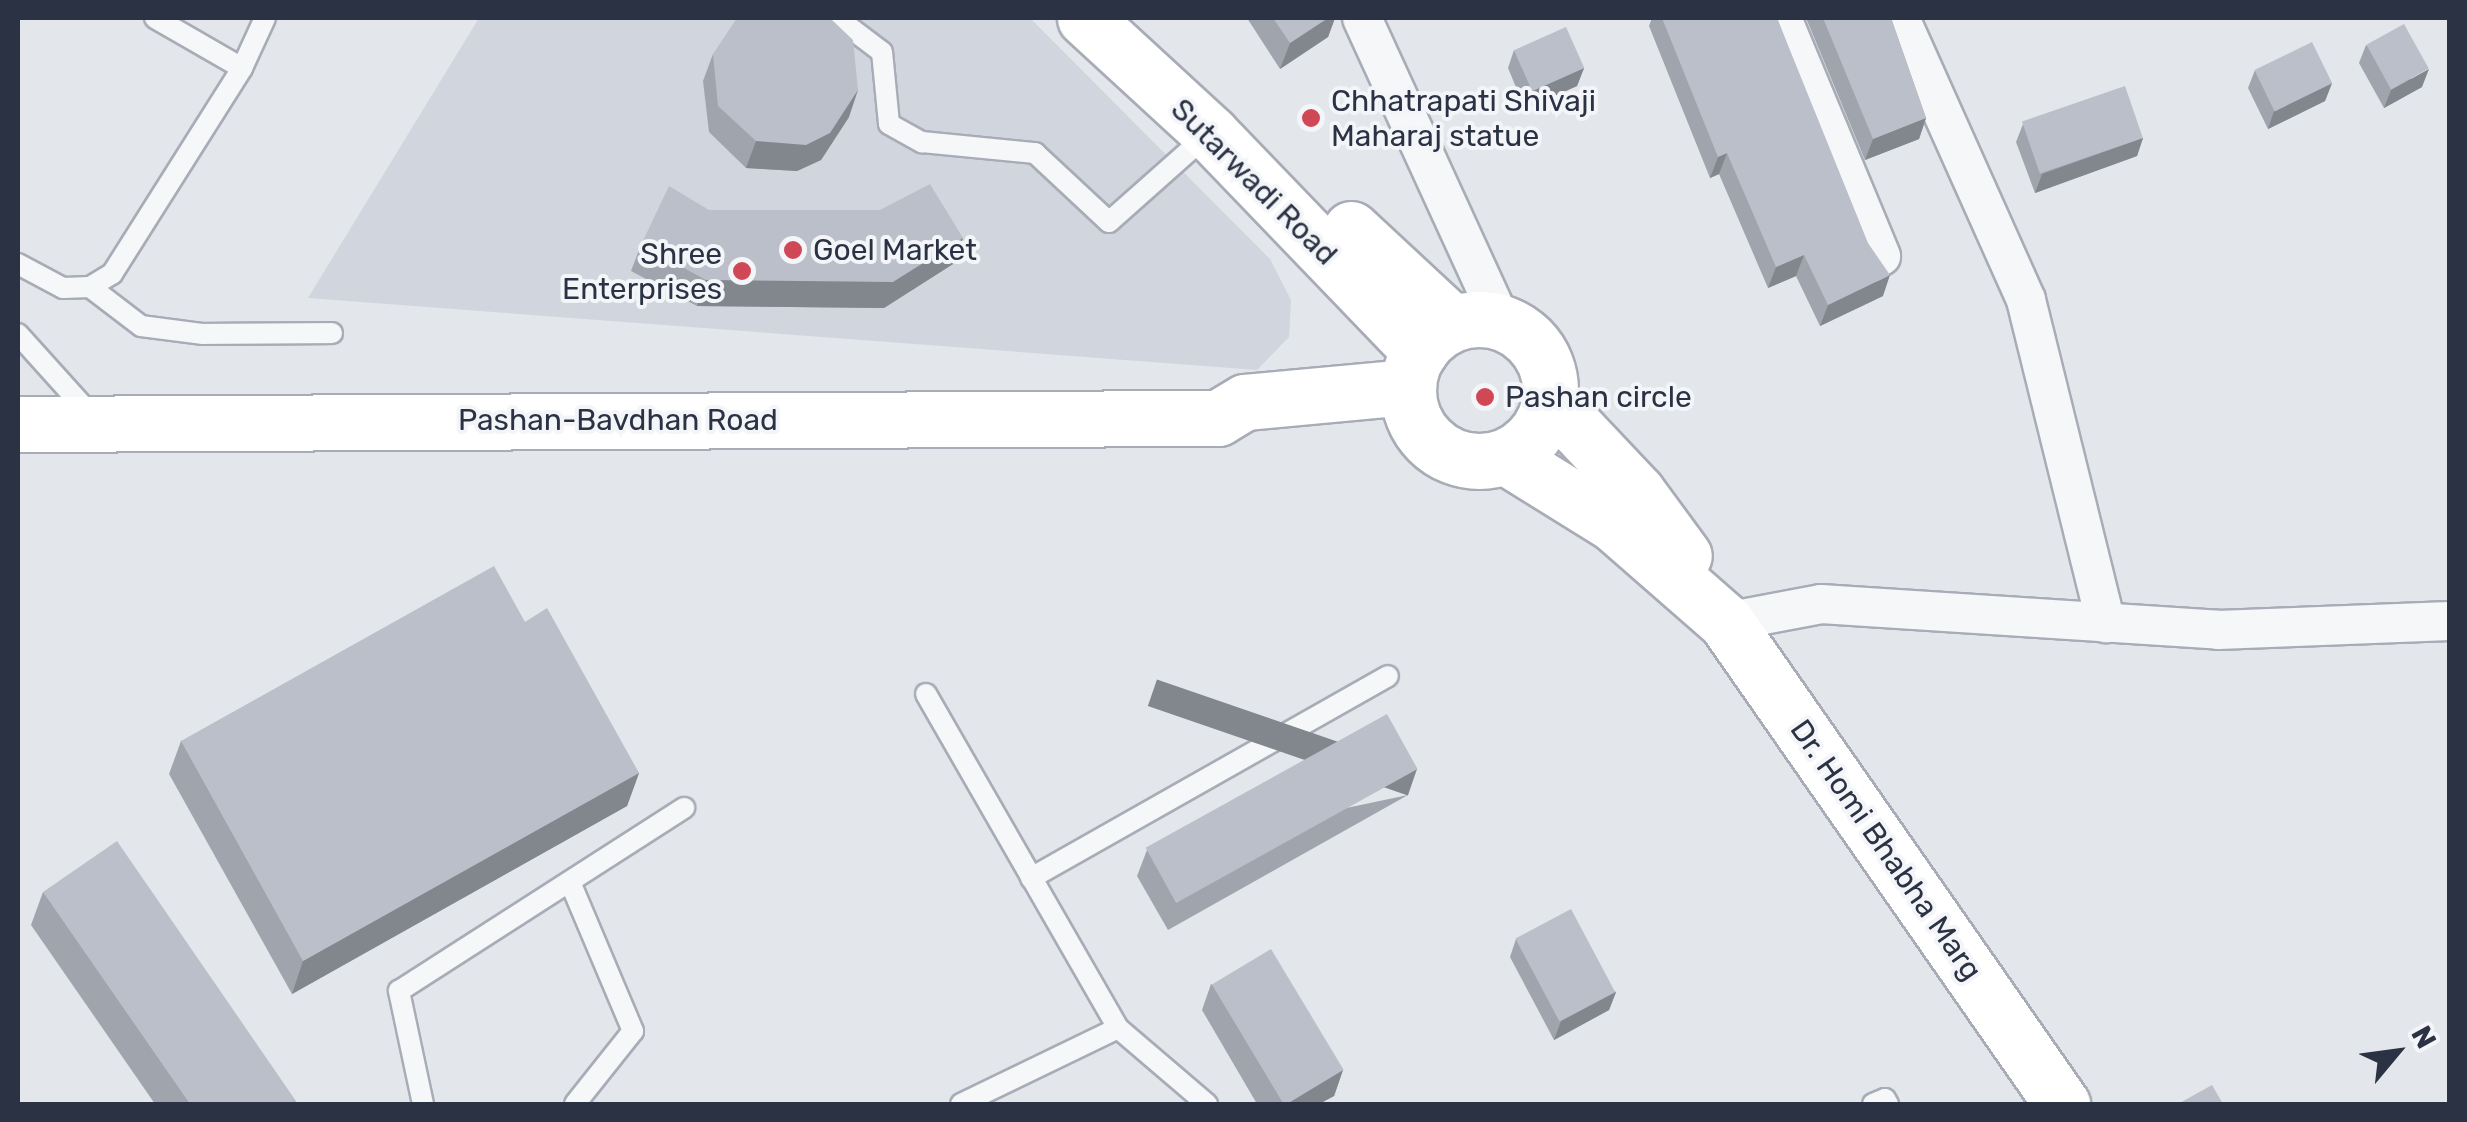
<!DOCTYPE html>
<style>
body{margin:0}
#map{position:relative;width:2467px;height:1122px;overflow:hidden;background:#e3e6eb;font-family:Rubik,sans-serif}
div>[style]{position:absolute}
.built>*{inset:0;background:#d1d5dd}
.roads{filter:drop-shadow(2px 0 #a8acb6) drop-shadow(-2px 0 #a8acb6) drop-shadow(0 2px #a8acb6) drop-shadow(0 -2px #a8acb6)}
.service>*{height:20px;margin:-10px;padding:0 10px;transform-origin:10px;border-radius:10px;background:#f6f7f9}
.minor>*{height:38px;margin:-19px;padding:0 19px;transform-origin:19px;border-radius:19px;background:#f6f7f9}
.secondary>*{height:55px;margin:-27.5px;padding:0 27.5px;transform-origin:27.5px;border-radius:27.5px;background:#fff}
.secondary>.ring{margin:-27.5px;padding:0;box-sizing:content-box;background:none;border:55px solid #fff;border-radius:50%}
.wall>*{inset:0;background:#a0a4ad}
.shaded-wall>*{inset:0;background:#82868d;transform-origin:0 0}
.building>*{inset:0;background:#babfc9;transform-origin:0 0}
.dots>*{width:28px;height:28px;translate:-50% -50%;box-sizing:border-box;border:5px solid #f3f5f8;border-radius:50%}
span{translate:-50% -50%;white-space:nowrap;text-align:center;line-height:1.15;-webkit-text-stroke:8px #f3f5f8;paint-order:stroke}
.poi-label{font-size:30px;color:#2a3244}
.left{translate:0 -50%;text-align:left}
.right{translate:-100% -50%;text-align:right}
.street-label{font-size:30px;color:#2a3244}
.frame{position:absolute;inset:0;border:20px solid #2a3244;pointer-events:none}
.north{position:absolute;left:2347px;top:1002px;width:100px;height:100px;-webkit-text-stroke:8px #f3f5f8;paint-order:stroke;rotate:61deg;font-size:28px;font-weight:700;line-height:40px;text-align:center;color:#2a3244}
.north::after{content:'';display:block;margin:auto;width:35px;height:45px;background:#2a3244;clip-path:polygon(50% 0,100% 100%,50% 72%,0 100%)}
</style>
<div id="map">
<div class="built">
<i style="clip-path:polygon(479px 18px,1030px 18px,1270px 259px,1291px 300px,1289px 337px,1257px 370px,308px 298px)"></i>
</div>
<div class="roads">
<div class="service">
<i style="left:155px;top:18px;width:100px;rotate:29.9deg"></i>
<i style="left:837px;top:18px;width:56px;rotate:37.1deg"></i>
<i style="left:882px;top:52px;width:72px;rotate:84.4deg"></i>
<i style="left:889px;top:124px;width:38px;rotate:29deg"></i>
<i style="left:922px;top:142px;width:114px;rotate:5.6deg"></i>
<i style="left:1035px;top:153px;width:101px;rotate:43deg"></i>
<i style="left:1109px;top:222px;width:132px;rotate:-41.6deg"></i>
<i style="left:18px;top:264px;width:51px;rotate:28.1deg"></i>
<i style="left:63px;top:288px;width:27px;rotate:-2deg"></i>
<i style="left:90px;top:287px;width:26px;rotate:-31deg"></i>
<i style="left:112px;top:274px;width:244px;rotate:-57.7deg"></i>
<i style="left:242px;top:68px;width:55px;rotate:-65.3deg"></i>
<i style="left:90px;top:287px;width:64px;rotate:37.4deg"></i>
<i style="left:141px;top:326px;width:63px;rotate:7.4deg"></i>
<i style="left:203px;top:334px;width:129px;rotate:-0.4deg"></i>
<i style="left:18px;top:334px;width:108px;rotate:48deg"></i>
<i style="left:926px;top:694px;width:385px;rotate:60.1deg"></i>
<i style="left:1118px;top:1028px;width:117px;rotate:40.5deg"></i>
<i style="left:1031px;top:878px;width:410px;rotate:-29.5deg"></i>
<i style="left:570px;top:882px;width:162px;rotate:67.1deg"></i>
<i style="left:633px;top:1031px;width:93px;rotate:128.5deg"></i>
<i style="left:423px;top:1104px;width:116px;rotate:-102deg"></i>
<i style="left:399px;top:991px;width:339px;rotate:-32.7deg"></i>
<i style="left:961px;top:1104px;width:174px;rotate:-25.8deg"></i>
<i style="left:1873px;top:1104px;width:13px;rotate:-23deg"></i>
<i style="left:1885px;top:1099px;width:6px;rotate:59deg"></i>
</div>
<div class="minor">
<i style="left:1362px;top:18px;width:334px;rotate:65.4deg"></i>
<i style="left:1782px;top:18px;width:258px;rotate:67.4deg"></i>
<i style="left:1900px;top:18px;width:309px;rotate:65.9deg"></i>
<i style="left:2026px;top:300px;width:333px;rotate:76.1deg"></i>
<i style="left:1726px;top:622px;width:97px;rotate:-10.7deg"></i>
<i style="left:1821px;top:604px;width:398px;rotate:3.7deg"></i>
<i style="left:2218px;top:630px;width:232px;rotate:-2.2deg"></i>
</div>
<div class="secondary">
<i style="left:1085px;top:18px;width:170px;rotate:42.6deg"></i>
<i style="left:1210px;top:133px;width:303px;rotate:46.1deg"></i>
<i style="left:1351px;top:229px;width:138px;rotate:42.9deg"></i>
<i class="ring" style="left:1408px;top:319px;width:87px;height:87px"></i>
<i style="left:1550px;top:400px;width:127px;rotate:46.6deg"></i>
<i style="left:1637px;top:492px;width:79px;rotate:53.7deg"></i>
<i style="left:18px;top:424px;width:1200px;rotate:-0.29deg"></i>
<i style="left:1218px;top:418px;width:31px;rotate:-31deg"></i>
<i style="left:1245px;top:402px;width:164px;rotate:-5.3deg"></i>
<i style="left:1506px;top:457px;width:127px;rotate:31.8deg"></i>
<i style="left:1614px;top:524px;width:149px;rotate:41.2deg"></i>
<i style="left:1726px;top:622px;width:588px;rotate:55.12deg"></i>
</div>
</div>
<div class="wall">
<i style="clip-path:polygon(1247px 18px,1335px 18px,1328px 37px,1280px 69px)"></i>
<i style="clip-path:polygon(1652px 18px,1777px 18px,1883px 296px,1820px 326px,1796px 276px,1768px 288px,1719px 174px,1710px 178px,1649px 26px)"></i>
<i style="clip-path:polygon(1806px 18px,1891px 18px,1926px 118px,1919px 139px,1865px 160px)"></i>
<i style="clip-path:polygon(2366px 45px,2422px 87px,2384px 108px,2359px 63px)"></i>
<i style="clip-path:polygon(1514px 50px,1584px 68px,1577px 86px,1525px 109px,1508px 68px)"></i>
<i style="clip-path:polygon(713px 54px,849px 117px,821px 160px,797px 171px,746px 168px,709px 132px,703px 81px)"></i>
<i style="clip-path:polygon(2255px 70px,2332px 83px,2325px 101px,2268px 129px,2248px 88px)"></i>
<i style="clip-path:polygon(2023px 124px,2143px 138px,2137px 156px,2035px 193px,2016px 142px)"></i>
<i style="clip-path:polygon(963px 238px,953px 264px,884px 308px,697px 306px,631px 271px,641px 245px)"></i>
<i style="clip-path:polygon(525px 622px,639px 773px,627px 806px,292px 994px,169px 774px,181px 741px)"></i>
<i style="clip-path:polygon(1408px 795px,1168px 930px,1137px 876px,1147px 850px)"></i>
<i style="clip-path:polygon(43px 892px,298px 1104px,155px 1104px,31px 925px)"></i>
<i style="clip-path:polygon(1516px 939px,1616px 992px,1609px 1010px,1554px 1040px,1510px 957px)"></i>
<i style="clip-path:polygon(1211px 984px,1343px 1070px,1334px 1096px,1319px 1104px,1257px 1104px,1202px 1010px)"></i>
</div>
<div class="shaded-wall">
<i style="clip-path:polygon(1328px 18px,1335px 18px,1328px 37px,1280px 69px,1290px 43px)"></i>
<i style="clip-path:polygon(1584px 68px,1577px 86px,1525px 109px,1532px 91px)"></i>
<i style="clip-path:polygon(2429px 69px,2422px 87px,2384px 108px,2391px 90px)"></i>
<i style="clip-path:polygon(2332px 83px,2325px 101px,2268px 129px,2274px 111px)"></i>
<i style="clip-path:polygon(858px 90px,849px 117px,821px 160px,797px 171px,746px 168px,756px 141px)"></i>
<i style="clip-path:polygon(1926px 118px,1919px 139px,1865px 160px,1873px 139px)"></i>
<i style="clip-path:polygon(2143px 138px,2137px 156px,2035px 193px,2042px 174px)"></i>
<i style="clip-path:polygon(1727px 153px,1719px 174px,1710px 178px,1718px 157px)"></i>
<i style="clip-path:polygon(963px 238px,953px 264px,884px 308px,697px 306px,706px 280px)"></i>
<i style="clip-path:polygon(1804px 255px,1796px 276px,1768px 288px,1776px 267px)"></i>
<i style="clip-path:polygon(1890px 275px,1883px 296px,1820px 326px,1828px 305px)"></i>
<i style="left:1417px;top:769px;width:28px;height:275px;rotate:109deg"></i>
<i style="clip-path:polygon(639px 773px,627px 806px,292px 994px,303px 961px)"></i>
<i style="clip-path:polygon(1616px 992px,1609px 1010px,1554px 1040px,1561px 1021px)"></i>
<i style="clip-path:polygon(1343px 1070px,1334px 1096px,1319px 1104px,1283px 1104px)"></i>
</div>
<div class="building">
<i style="clip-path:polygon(737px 18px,830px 18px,853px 40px,858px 90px,830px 133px,806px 145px,756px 141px,718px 106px,713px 54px)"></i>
<i style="clip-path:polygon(1273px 18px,1328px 18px,1290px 43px)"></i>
<i style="clip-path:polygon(1662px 18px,1777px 18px,1868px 243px,1890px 275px,1828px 305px,1804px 255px,1776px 267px,1727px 153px,1718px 157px)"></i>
<i style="clip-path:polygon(1823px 18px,1891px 18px,1926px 118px,1873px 139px)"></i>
<i style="left:2404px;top:24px;width:51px;height:43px;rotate:61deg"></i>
<i style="left:1566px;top:27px;width:45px;height:57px;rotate:66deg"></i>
<i style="left:2312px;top:42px;width:46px;height:64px;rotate:64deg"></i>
<i style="left:2125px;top:86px;width:55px;height:109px;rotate:71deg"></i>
<i style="clip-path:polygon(930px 184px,963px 238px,893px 282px,706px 280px,641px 245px,669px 186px,709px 210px,880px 210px)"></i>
<i style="clip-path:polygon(494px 566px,525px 622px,547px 608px,639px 773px,303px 961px,181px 741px)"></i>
<i style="left:1387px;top:714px;width:63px;height:276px;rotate:61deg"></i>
<i style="clip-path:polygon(117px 841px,298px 1104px,190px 1104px,43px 892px)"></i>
<i style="left:1571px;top:909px;width:94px;height:63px;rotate:62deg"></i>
<i style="left:1271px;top:949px;width:141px;height:69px;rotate:59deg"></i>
<i style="clip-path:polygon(2212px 1085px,2223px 1104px,2178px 1104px)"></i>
</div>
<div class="dots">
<i style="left:1311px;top:118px;background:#d04855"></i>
<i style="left:793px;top:250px;background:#d04855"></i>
<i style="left:742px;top:271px;background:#d04855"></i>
<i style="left:1485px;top:397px;background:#d04855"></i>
</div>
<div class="poi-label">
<span class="left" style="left:1331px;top:118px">Chhatrapati Shivaji<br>Maharaj statue</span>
<span class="left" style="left:813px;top:250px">Goel Market</span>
<span class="right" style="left:722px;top:271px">Shree<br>Enterprises</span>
<span class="left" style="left:1505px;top:397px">Pashan circle</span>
</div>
<div class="street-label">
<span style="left:1254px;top:182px;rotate:45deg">Sutarwadi Road</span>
<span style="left:618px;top:420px">Pashan-Bavdhan Road</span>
<span style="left:1886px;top:850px;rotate:55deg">Dr. Homi Bhabha Marg</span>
</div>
<div class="frame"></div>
<div class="north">N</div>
</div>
